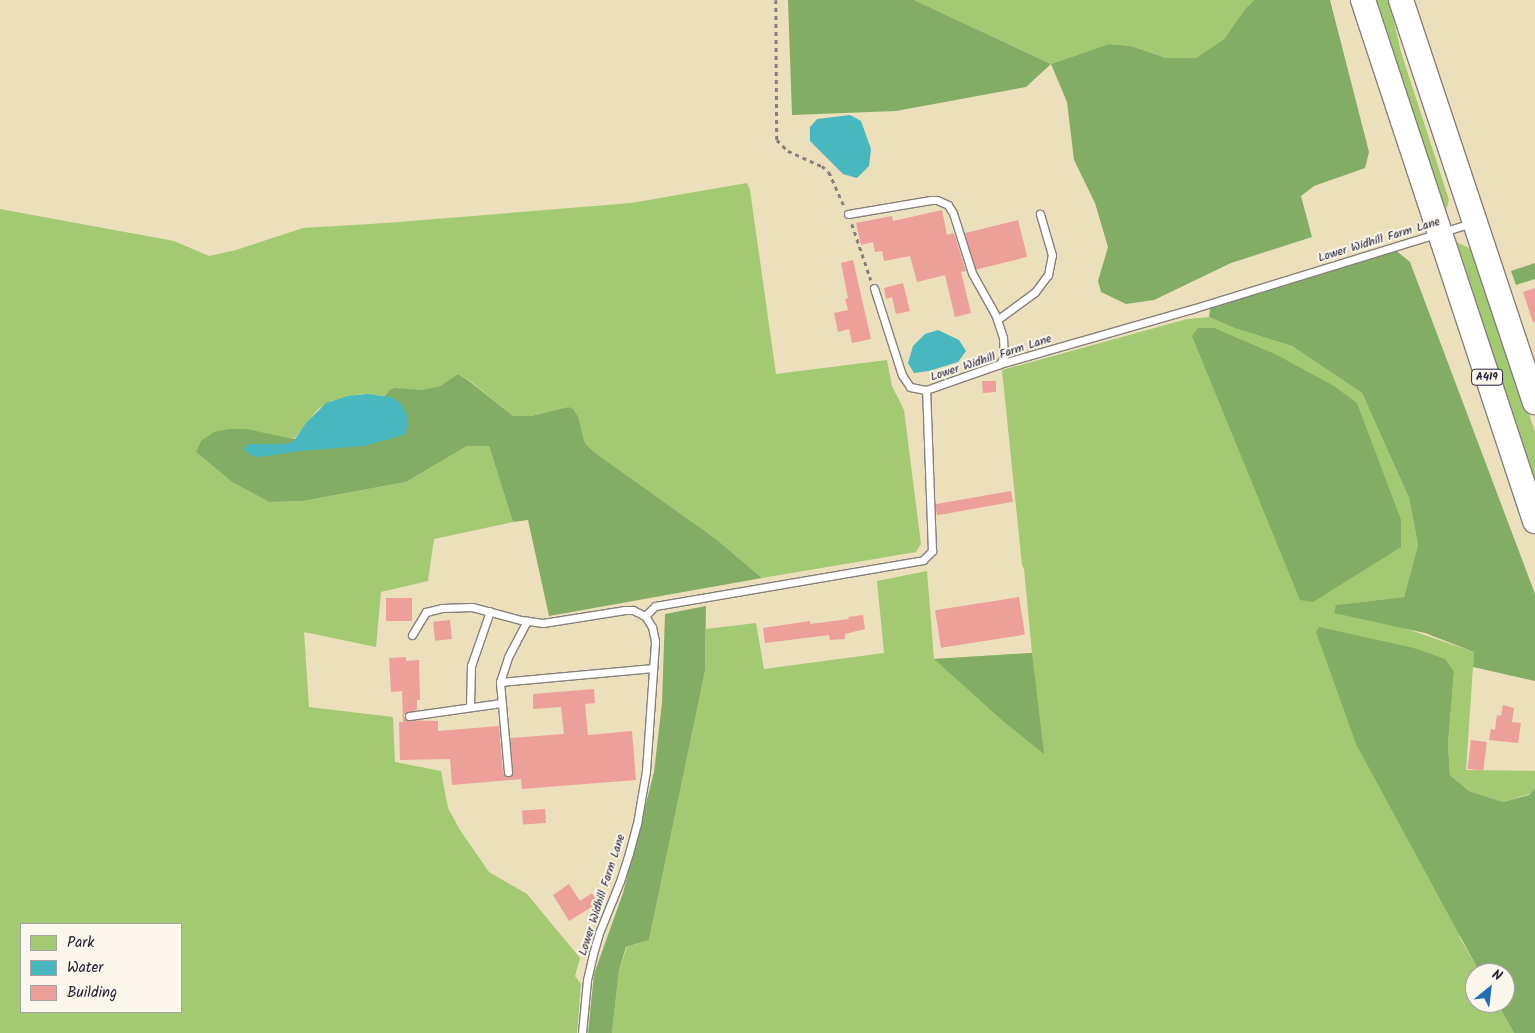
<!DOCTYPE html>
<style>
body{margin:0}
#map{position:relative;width:1535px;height:1033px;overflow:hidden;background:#ebdfbc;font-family:Kalam,sans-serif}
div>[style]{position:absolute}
.green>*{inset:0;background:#a4c973}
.forest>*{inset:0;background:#83ad65}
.water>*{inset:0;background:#48b7be}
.building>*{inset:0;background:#ed9f9a;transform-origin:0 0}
.path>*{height:2.5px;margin-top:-1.25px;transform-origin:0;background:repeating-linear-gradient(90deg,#86807c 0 4px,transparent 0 8px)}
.roads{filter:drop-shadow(1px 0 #86807c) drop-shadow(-1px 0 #86807c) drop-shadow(0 1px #86807c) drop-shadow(0 -1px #86807c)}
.lane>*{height:7px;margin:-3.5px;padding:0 3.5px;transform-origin:3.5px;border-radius:3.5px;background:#fff}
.highway>*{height:24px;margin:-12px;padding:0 12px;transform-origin:12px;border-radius:12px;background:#fff}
span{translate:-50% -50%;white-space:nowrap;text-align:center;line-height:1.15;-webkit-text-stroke:4px #fbf7ec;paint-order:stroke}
.shield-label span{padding:1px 4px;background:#fbf7ec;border:1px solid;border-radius:4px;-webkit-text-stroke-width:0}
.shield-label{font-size:11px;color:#22223b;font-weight:700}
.street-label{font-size:12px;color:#22223b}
.legend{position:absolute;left:20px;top:923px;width:162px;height:90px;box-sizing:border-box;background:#fbf7ec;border:1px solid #a4a2a5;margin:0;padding:6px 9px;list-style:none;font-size:15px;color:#22223b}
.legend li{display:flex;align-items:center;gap:10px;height:25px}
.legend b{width:25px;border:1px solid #a4a2a5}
.north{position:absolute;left:1465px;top:963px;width:50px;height:50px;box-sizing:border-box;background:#fbf7ec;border:1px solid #a4a2a5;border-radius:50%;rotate:29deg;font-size:14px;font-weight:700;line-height:20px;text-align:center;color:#22223b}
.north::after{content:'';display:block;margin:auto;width:18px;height:22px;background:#1f6fb2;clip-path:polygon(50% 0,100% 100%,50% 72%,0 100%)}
</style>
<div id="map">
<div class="green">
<i style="clip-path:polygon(914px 0,1254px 0,1245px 9px,1224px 39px,1196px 58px,1166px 58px,1131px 46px,1109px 44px,1051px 64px)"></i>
<i style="clip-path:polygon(1372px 0,1389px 0,1401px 52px,1449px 200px,1446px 209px,1444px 208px)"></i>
<i style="clip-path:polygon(evenodd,747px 183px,750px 190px,776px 374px,887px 360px,892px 386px,904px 410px,921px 544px,916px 552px,762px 578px,716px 539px,594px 452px,585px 443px,582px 431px,568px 407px,531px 416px,513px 416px,470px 381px,458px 374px,440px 386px,421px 390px,389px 390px,385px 396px,361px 394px,331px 401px,318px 409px,294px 439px,272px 435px,196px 452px,232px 482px,269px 502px,303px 501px,406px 482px,467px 446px,489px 446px,513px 522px,434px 539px,428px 581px,381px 592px,376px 647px,304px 632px,309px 707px,393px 717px,395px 762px,441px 771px,448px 808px,460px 830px,489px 872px,527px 894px,580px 958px,575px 976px,581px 984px,577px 1033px,0 1033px,0 209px,174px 241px,209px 256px,236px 250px,303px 228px,386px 223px,631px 203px,747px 183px,21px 924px,181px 924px,181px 1012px,21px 1012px,21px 924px)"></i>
<i style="clip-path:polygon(1456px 242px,1475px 251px,1535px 432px,1535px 490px,1453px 244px)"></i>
<i style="clip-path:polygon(1209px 317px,1234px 328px,1292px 346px,1362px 393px,1409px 498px,1418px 545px,1404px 597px,1337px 605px,1474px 652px,1466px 770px,1535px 771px,1535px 788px,1529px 794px,1503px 802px,1469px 791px,1450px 775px,1448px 744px,1454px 672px,1414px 648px,1460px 938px,1480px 973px,1475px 973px,1475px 1003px,1497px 1003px,1514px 1033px,612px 1033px,619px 970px,627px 947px,649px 940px,705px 671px,706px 629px,756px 623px,764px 669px,884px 653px,877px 581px,927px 571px,934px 659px,1032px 653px,1024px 569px,1022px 565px,1002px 370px,1187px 319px)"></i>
</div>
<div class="forest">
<i style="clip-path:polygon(788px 0,914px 0,1051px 64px,1109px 44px,1131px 46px,1166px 58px,1196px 58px,1224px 39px,1245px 9px,1254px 0,1330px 0,1369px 152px,1365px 168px,1314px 186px,1301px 196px,1312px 237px,1231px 263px,1154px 300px,1126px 304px,1101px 292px,1098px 281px,1108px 247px,1095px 203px,1074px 160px,1067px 102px,1051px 64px,1026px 87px,896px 111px,792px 115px)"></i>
<i style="clip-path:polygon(1393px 248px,1410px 262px,1535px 594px,1535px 681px,1473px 667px,1474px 652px,1425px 633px,1334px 613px,1336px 605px,1404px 597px,1418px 545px,1409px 498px,1362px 393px,1292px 346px,1234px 328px,1209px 317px,1211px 304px)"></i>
<i style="clip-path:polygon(1535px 263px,1535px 279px,1516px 285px,1511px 271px)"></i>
<i style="clip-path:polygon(1198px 328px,1214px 328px,1275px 354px,1334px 386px,1357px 403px,1401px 520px,1401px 547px,1313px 602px,1300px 600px,1192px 336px)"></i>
<i style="clip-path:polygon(458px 374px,469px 381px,513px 416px,531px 416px,568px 407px,573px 409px,578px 417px,585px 443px,594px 452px,716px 539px,762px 578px,549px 616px,528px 520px,513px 522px,489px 446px,467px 446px,406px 482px,303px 501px,269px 502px,232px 482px,196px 452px,201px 441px,214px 432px,229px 429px,246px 429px,294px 439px,317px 439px,385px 396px,389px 390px,395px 388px,421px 390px,440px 386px)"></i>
<i style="clip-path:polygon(706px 606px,705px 671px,649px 940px,626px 947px,619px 970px,612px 1033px,588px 1033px,594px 974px,623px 893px,654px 772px,662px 703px,665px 614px)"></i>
<i style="clip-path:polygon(1319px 627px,1414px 648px,1445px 659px,1454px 672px,1448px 744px,1450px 775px,1469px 791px,1503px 802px,1529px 795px,1535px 788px,1535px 1033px,1514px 1033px,1497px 1003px,1505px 1003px,1505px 973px,1480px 973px,1356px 744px,1316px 632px)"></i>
<i style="clip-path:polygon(1032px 653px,1044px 754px,1003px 721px,934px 659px)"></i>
</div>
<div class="water">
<i style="clip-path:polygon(850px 115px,861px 121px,871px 149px,869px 166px,857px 178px,843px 174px,810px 141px,810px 127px,817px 119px)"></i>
<i style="clip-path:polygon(938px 330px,959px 340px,966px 351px,958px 362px,929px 371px,914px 373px,908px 363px,913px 346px,925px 334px)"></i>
<i style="clip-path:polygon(367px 394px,391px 397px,401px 403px,408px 418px,408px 428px,404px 435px,364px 446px,299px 451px,260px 457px,252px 456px,243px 449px,248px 444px,283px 444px,293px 442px,306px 423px,326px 403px,348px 396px)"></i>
</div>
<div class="building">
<i style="clip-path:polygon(942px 210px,947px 235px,953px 233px,955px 236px,966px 271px,961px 272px,971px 313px,955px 317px,945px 275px,917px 282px,910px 256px,884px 261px,882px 251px,875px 252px,873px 242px,861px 245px,856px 223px,892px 216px,893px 221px)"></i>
<i style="left:1018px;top:220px;width:38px;height:55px;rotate:76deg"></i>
<i style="clip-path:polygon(853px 260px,871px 339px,852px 343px,849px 329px,838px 332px,834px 313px,848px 310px,845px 299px,848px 298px,841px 263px)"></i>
<i style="clip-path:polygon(903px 283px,910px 311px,896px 314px,892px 297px,886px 299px,884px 288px)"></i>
<i style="clip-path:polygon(1535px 288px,1535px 322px,1533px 322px,1523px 292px)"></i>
<i style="clip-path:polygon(982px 381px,996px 381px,996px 392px,983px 393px)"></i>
<i style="left:1011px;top:491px;width:11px;height:77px;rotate:80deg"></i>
<i style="left:1019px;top:597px;width:38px;height:85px;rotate:81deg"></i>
<i style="left:386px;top:598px;width:26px;height:23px"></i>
<i style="clip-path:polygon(863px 615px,865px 629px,845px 634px,845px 639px,830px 640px,829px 635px,765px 643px,763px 628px,810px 621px,810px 624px,849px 619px,848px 617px)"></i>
<i style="left:450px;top:620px;width:19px;height:17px;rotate:84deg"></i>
<i style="clip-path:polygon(406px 657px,406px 661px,419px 660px,420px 700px,417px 700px,417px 710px,404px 714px,405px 720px,438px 721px,438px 731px,499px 726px,503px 772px,508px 777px,513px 772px,510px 738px,564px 734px,561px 707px,533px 709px,533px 694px,594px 689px,595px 703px,585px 704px,588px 735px,632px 731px,636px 780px,522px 789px,521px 779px,452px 785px,450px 759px,400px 760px,399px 722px,403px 722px,402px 691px,391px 692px,389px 658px)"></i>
<i style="clip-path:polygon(1503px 705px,1514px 708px,1512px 722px,1521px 723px,1518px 743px,1489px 740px,1491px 729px,1495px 730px,1497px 715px,1501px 716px)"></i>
<i style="left:1471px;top:740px;width:16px;height:29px;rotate:7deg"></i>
<i style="left:545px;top:809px;width:14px;height:23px;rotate:86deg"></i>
<i style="clip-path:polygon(569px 884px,580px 901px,592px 893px,598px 903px,569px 921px,553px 895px)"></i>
</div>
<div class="path">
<i style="left:776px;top:0;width:140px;rotate:89.6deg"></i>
<i style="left:777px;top:140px;width:16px;rotate:45deg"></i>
<i style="left:788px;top:151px;width:37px;rotate:24deg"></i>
<i style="left:822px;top:166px;width:9px;rotate:41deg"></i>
<i style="left:829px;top:172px;width:36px;rotate:66deg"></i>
<i style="left:852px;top:224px;width:59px;rotate:71.3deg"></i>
</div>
<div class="roads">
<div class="lane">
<i style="left:848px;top:214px;width:84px;rotate:-9.6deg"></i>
<i style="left:931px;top:200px;width:6px"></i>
<i style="left:937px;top:200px;width:12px;rotate:24deg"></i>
<i style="left:948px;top:205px;width:9px;rotate:58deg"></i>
<i style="left:953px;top:213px;width:63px;rotate:72.4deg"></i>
<i style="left:972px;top:273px;width:49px;rotate:60.8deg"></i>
<i style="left:996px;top:316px;width:23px;rotate:72deg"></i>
<i style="left:1003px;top:338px;width:18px;rotate:87deg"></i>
<i style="left:1004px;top:356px;width:9px;rotate:117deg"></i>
<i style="left:874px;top:288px;width:91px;rotate:72.2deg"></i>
<i style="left:902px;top:375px;width:14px;rotate:56deg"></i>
<i style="left:910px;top:387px;width:16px;rotate:11deg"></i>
<i style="left:997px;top:320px;width:47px;rotate:-36.4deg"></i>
<i style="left:1035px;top:292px;width:21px;rotate:-53deg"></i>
<i style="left:1048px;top:275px;width:20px;rotate:-79deg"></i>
<i style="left:1052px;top:255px;width:43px;rotate:-106.3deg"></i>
<i style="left:926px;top:390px;width:78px;rotate:-19.4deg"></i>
<i style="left:1000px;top:364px;width:200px;rotate:-16deg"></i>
<i style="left:1192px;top:309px;width:292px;rotate:-17.1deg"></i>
<i style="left:412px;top:635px;width:27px;rotate:-59deg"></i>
<i style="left:426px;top:612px;width:16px;rotate:-14deg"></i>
<i style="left:442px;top:608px;width:30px;rotate:-2deg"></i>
<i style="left:472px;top:607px;width:51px;rotate:14.9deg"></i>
<i style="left:521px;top:620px;width:22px;rotate:8deg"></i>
<i style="left:543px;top:623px;width:83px;rotate:-9deg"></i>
<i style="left:625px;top:610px;width:8px"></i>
<i style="left:633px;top:610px;width:13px;rotate:27deg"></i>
<i style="left:645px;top:616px;width:14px;rotate:-45deg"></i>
<i style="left:655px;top:606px;width:272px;rotate:-9.7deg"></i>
<i style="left:923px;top:560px;width:13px;rotate:-45deg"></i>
<i style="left:932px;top:551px;width:161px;rotate:-92.1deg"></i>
<i style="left:500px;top:682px;width:154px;rotate:-5.2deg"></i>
<i style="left:470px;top:706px;width:40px;rotate:-88.6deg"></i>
<i style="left:471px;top:666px;width:58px;rotate:-70.9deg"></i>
<i style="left:409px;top:716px;width:93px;rotate:-8deg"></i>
<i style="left:508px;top:772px;width:90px;rotate:-95.1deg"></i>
<i style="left:500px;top:682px;width:26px;rotate:-72deg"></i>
<i style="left:508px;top:657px;width:41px;rotate:-62.2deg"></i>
<i style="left:582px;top:1033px;width:53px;rotate:-84.6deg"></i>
<i style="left:587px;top:980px;width:27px;rotate:-77deg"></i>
<i style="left:593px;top:954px;width:22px;rotate:-74deg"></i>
<i style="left:599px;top:933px;width:56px;rotate:-68deg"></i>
<i style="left:620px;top:881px;width:29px;rotate:-72deg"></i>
<i style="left:629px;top:853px;width:30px;rotate:-75deg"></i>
<i style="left:637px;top:824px;width:54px;rotate:-80.4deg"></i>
<i style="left:646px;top:771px;width:130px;rotate:-86deg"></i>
<i style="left:655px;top:641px;width:14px;rotate:-102deg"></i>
<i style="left:652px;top:627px;width:13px;rotate:-122deg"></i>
</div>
<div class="highway">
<i style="left:1363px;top:0;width:549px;rotate:71.73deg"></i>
<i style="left:1401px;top:0;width:424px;rotate:71.6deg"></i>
</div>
</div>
<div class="shield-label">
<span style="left:1487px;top:377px">A419</span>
</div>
<div class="street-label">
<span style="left:1379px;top:240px;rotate:-17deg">Lower Widhill Farm Lane</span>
<span style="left:991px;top:358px;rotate:-18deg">Lower Widhill Farm Lane</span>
<span style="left:602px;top:895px;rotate:-72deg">Lower Widhill Farm Lane</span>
</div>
<ul class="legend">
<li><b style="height:14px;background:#a4c973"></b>Park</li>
<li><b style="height:14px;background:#48b7be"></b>Water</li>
<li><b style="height:14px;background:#ed9f9a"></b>Building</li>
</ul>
<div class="north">N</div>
</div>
